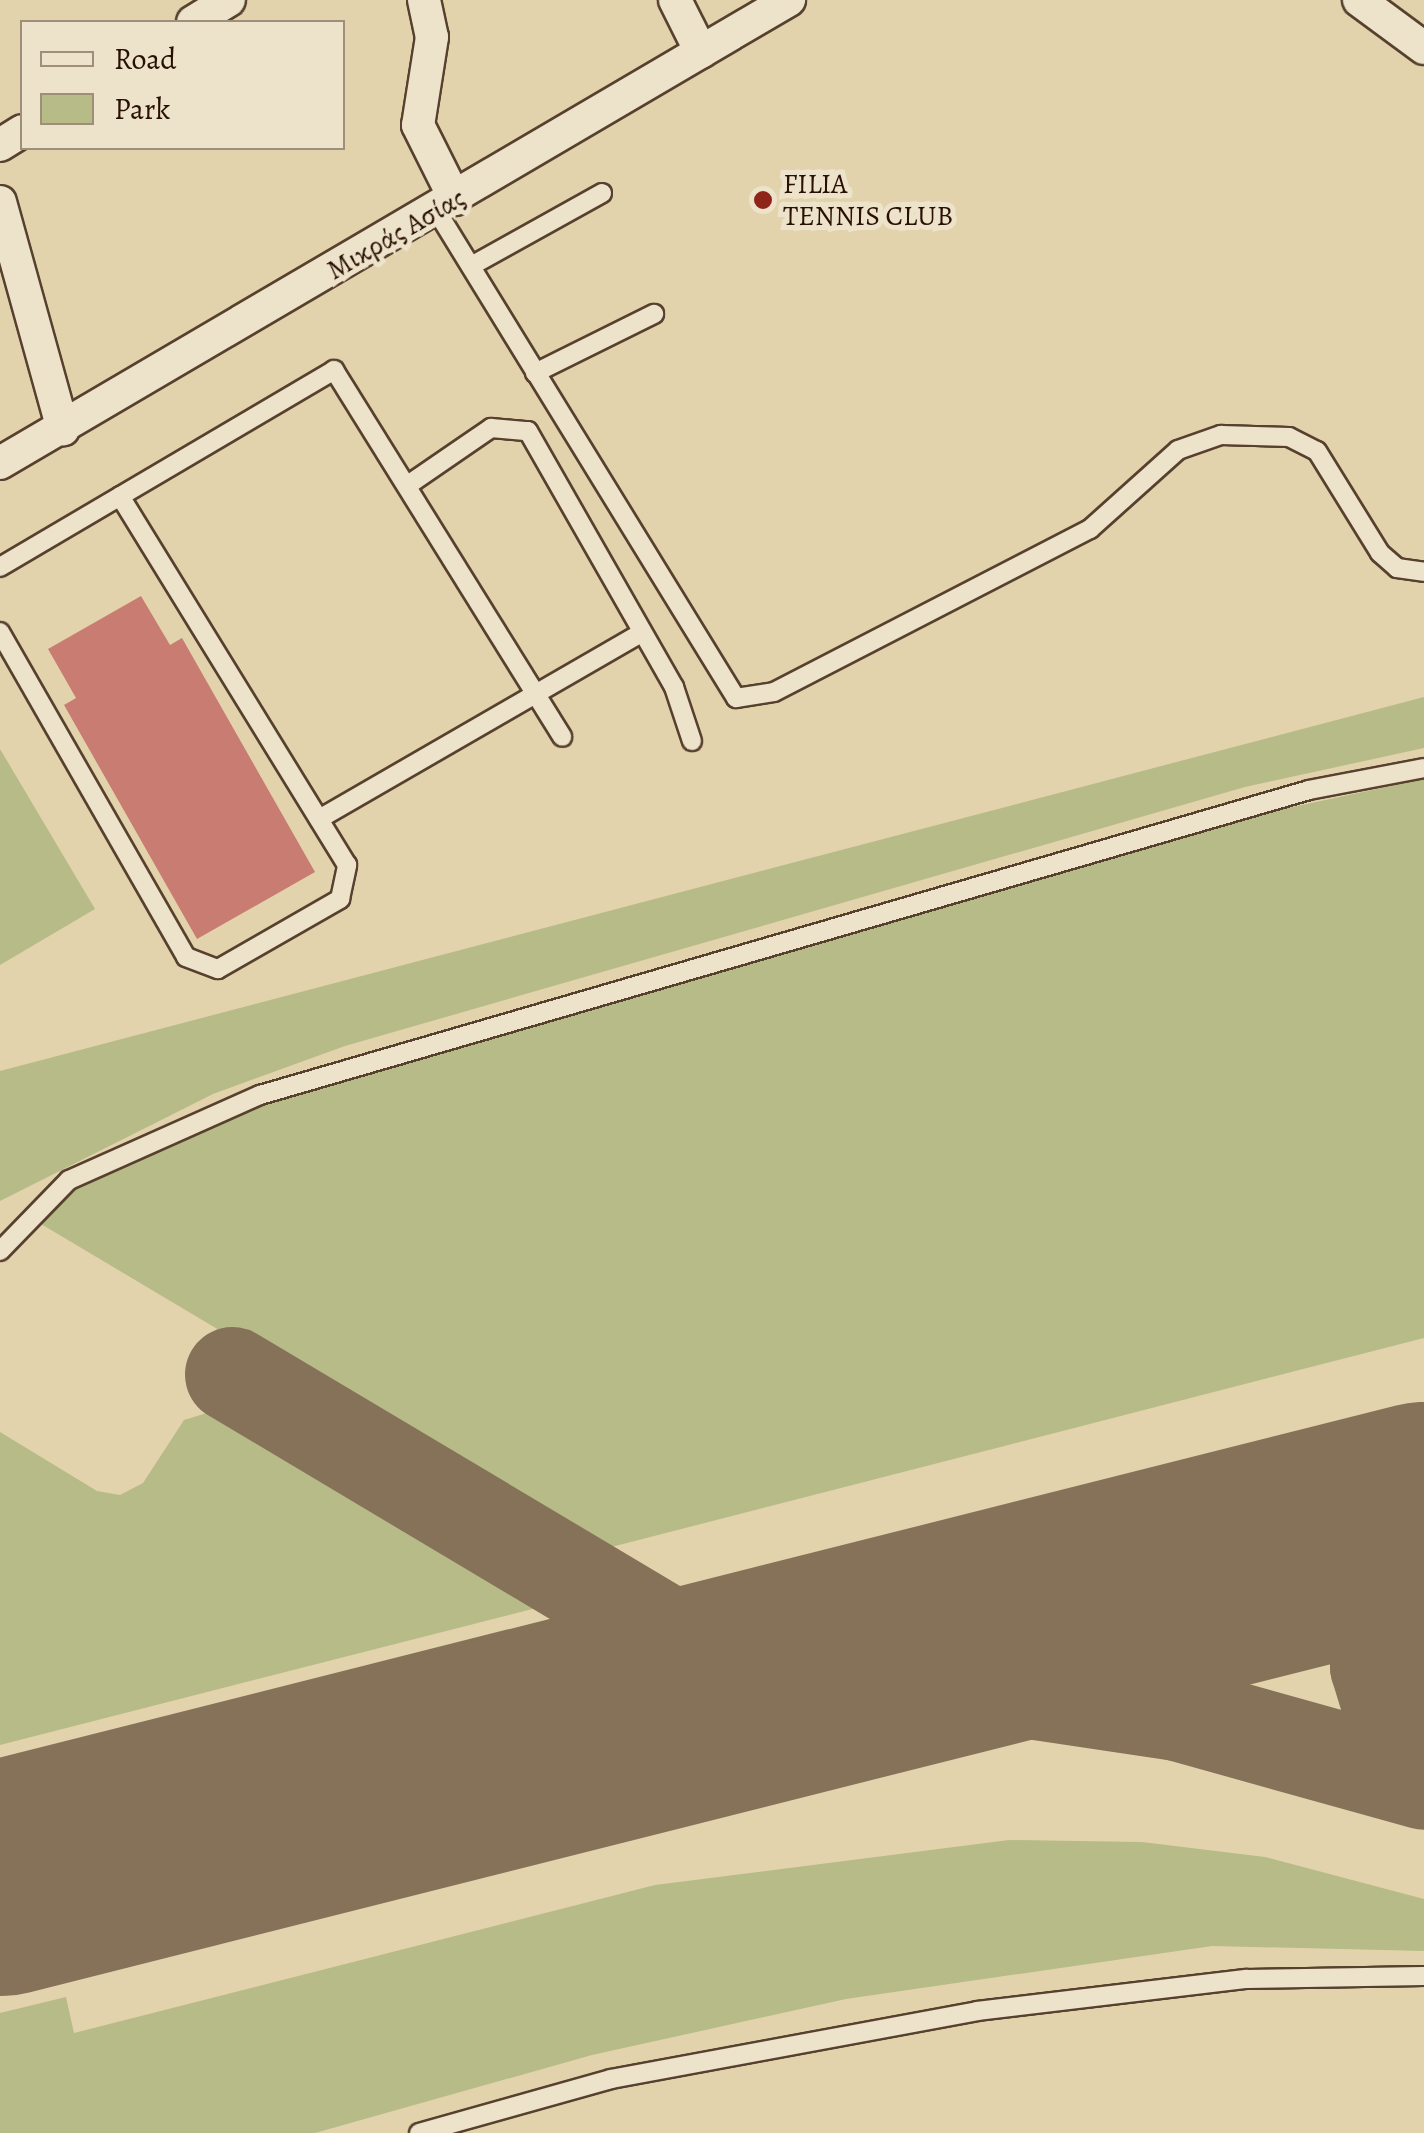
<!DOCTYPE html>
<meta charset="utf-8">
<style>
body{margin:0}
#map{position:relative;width:1424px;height:2133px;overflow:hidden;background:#e3d3ad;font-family:Alegreya,serif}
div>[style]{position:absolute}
.green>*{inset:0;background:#b6bb88}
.taxiway>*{height:95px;margin:-47.5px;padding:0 47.5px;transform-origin:47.5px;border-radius:47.5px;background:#867258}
.runway>*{height:235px;margin:-117.5px;padding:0 117.5px;transform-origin:117.5px;border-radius:117.5px;background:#867258}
.building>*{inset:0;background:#c97c72}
.roads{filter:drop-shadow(2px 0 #57412e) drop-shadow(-2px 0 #57412e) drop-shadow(0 2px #57412e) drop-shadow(0 -2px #57412e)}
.service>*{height:18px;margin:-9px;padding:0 9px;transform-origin:9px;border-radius:9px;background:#ede2ca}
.minor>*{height:32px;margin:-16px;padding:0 16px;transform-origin:16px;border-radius:16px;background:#ede2ca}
.dots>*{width:28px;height:28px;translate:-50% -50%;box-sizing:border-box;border:5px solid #ede2ca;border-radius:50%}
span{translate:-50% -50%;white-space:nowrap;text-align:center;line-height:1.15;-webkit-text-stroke:10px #ede2ca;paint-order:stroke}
.poi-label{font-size:28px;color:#281003}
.left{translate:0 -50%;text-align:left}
.street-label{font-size:28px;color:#281003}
.legend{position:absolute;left:20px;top:20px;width:325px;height:130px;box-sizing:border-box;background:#ede2ca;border:2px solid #9e8e7a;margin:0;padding:12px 18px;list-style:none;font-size:30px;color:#281003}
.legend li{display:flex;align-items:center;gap:20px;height:50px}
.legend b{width:50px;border:2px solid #9e8e7a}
</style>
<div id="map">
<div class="green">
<i style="clip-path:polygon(1424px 697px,1424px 748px,1245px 787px,345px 1046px,213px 1094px,0 1201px,0 1071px)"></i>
<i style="clip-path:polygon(0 749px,95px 909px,0 965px)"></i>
<i style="clip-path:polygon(1424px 779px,1424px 1338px,592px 1552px,41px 1224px,67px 1194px,117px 1164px,284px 1097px,1213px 824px)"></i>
<i style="clip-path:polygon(210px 1412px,248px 1422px,548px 1605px,0 1745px,0 1432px,97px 1491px,120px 1495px,143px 1483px,184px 1420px)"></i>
<i style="clip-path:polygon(1009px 1840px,1142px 1842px,1265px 1857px,1424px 1899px,1424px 1951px,1212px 1946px,846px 1999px,592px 2055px,315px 2133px,0 2133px,0 2013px,66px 1997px,74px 2033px,655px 1885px)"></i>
</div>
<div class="taxiway">
<i style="left:232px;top:1374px;width:611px;rotate:30.8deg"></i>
<i style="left:1424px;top:1539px;width:65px;rotate:125.6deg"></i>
<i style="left:1386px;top:1592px;width:75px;rotate:96.9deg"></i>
<i style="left:1377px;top:1666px;width:65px;rotate:73deg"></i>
<i style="left:1396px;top:1728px;width:46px;rotate:52.1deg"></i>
<i style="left:645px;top:1715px;width:212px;rotate:-8.7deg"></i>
<i style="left:855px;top:1683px;width:121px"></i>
<i style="left:976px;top:1683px;width:203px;rotate:8.5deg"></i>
<i style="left:1177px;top:1713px;width:256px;rotate:15.6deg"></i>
</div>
<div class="runway">
<i style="left:0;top:1878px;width:1469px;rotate:-14.15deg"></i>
</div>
<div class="building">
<i style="clip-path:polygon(141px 596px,170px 645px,182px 638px,315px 872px,197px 939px,64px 705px,76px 698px,48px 649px)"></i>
</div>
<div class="roads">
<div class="service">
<i style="left:436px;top:210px;width:573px;rotate:58.42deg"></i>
<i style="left:736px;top:698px;width:38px;rotate:-9deg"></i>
<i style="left:774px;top:692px;width:356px;rotate:-27.3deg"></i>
<i style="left:1090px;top:529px;width:118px;rotate:-41.9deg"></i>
<i style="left:1178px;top:450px;width:46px;rotate:-19.2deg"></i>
<i style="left:1221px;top:435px;width:68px;rotate:1.7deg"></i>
<i style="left:1289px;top:437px;width:31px;rotate:27deg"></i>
<i style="left:1317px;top:451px;width:120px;rotate:58.3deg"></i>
<i style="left:1380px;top:553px;width:23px;rotate:41deg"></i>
<i style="left:1397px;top:568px;width:27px;rotate:8deg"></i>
<i style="left:471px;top:266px;width:150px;rotate:-29.1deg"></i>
<i style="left:535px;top:373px;width:133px;rotate:-26.4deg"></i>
<i style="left:408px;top:485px;width:101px;rotate:-34.5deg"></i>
<i style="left:491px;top:428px;width:37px;rotate:5deg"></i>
<i style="left:528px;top:431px;width:295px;rotate:60.3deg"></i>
<i style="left:674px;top:687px;width:57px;rotate:71.6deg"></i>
<i style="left:0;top:567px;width:388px;rotate:-30.5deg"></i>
<i style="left:334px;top:370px;width:432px;rotate:58.1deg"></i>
<i style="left:0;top:632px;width:374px;rotate:60.2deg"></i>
<i style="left:186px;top:957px;width:34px;rotate:21deg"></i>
<i style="left:218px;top:969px;width:141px;rotate:-29.8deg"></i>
<i style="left:340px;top:899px;width:35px;rotate:-78deg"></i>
<i style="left:347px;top:865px;width:433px;rotate:-121.6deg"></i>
<i style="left:319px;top:819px;width:372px;rotate:-30deg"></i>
<i style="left:0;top:1251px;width:99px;rotate:-45.8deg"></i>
<i style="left:69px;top:1180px;width:209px;rotate:-24deg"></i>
<i style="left:260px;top:1095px;width:1092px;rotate:-16.21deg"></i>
<i style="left:1309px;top:790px;width:117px;rotate:-10.8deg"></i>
<i style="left:419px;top:2133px;width:199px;rotate:-15.7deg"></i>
<i style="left:611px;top:2079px;width:372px;rotate:-10.5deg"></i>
<i style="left:977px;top:2011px;width:272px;rotate:-6.8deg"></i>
<i style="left:1247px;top:1979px;width:177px;rotate:-1deg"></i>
</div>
<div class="minor">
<i style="left:424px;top:0;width:38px;rotate:78deg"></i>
<i style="left:432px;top:37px;width:89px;rotate:99deg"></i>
<i style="left:418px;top:125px;width:83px;rotate:63.4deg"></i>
<i style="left:675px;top:0;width:58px;rotate:63.4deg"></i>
<i style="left:1359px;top:0;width:81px;rotate:36.4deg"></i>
<i style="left:193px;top:22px;width:42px;rotate:-31.4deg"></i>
<i style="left:0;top:145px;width:26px;rotate:-32deg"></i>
<i style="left:0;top:202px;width:236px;rotate:74.5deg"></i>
<i style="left:0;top:463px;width:915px;rotate:-30.41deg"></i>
</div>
</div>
<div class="dots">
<i style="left:763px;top:200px;background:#8f2418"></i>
</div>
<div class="poi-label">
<span class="left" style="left:783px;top:200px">FILIA<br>TENNIS CLUB</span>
</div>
<div class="street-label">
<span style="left:396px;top:234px;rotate:-30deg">Μικράς Ασίας</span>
</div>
<ul class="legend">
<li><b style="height:12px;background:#ede2ca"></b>Road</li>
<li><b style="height:28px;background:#b6bb88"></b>Park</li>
</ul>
</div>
